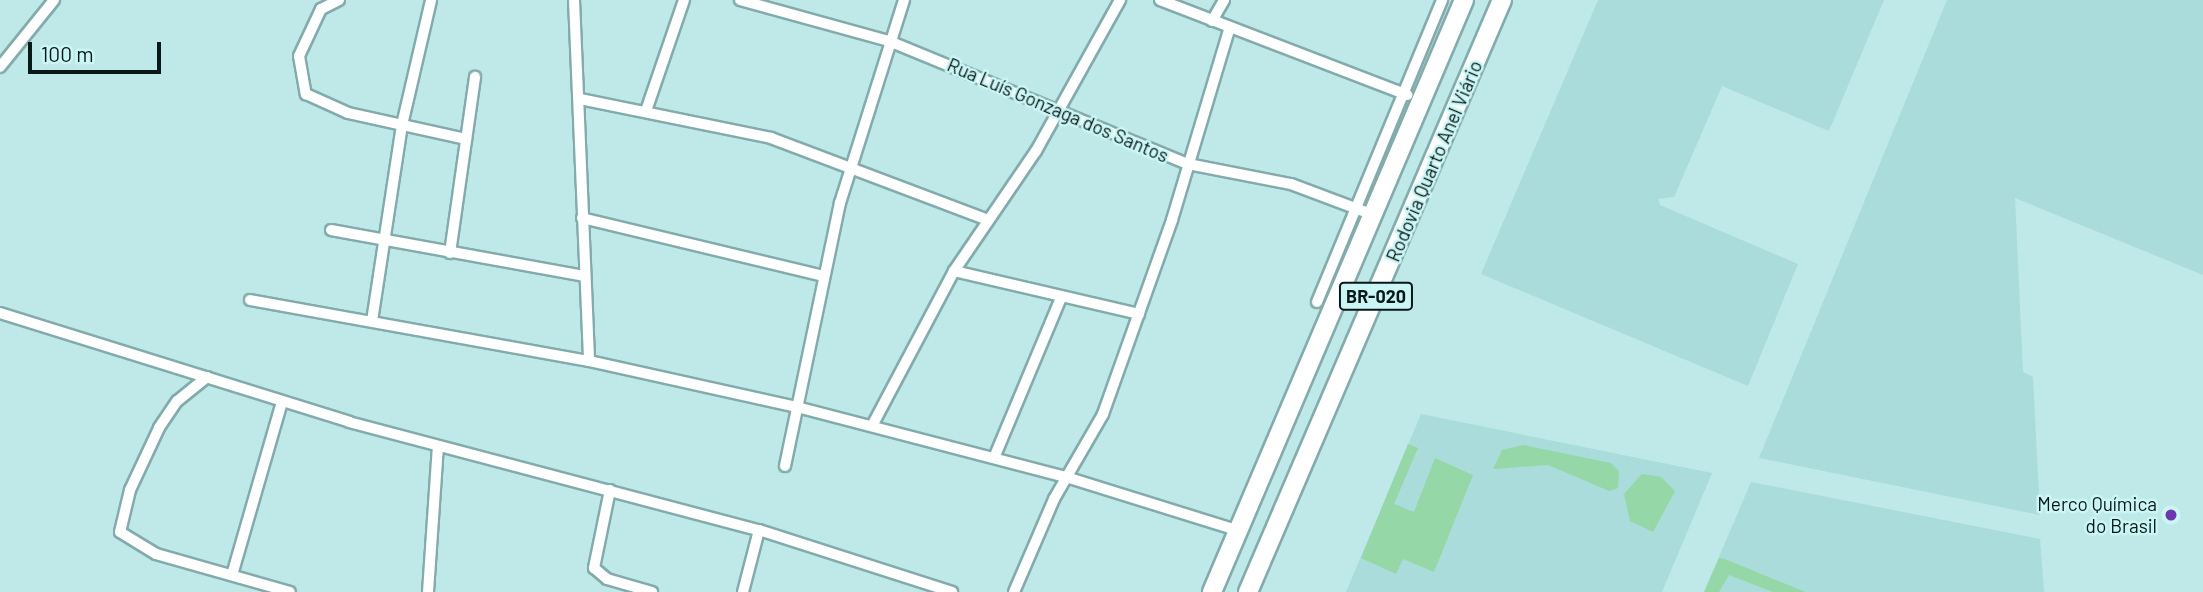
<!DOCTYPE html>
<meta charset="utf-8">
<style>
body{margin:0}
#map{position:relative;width:2203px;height:592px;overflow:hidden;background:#bee9e8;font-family:Barlow,sans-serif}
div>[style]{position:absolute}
.built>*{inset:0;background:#a9dcdb}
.green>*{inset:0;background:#95d7a6}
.roads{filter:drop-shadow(2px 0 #83abab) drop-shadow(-2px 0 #83abab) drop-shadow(0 2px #83abab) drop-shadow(0 -2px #83abab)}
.minor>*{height:10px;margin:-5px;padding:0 5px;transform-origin:5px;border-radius:5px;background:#fff}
.highway>*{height:18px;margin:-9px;padding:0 9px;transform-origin:9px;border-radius:9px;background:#fff}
.dots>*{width:19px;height:19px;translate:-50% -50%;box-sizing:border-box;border:4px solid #cbf6f5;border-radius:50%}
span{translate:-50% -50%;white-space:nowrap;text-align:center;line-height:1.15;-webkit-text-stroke:5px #cbf6f5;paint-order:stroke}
.shield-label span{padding:2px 5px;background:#cbf6f5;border:2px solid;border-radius:5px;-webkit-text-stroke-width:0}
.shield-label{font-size:18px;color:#091919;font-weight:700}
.street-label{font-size:19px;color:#091919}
.poi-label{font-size:19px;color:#091919}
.right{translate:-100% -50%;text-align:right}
.scale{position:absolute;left:28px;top:42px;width:133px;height:32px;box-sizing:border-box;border:4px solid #091919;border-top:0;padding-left:9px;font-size:21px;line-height:24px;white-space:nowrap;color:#091919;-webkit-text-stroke:5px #cbf6f5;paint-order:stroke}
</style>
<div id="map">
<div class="built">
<i style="clip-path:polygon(1598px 0,1884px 0,1829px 131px,1722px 86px,1674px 197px,1658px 199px,1660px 205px,1798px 264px,1748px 386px,1481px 274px)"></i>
<i style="clip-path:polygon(1947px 0,2203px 0,2203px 275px,2015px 198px,2023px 372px,2033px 377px,2040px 515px,1759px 458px)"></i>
<i style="clip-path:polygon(1421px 414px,1712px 473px,1662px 592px,1346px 592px)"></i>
<i style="clip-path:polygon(1751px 482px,2040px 539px,2044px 592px,1704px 592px)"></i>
</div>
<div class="green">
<i style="clip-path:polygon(1408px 444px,1418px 448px,1394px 504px,1414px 512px,1435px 458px,1473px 475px,1434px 572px,1403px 559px,1396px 574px,1361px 558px)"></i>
<i style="clip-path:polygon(1523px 445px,1611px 463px,1619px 471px,1618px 488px,1609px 491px,1548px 465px,1493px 469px,1502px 450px)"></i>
<i style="clip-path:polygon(1642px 474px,1661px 477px,1675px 491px,1653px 532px,1630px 521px,1624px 494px)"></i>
<i style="clip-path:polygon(1719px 558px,1725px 559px,1805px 592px,1773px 592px,1729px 575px,1719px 592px,1704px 592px)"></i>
</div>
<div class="roads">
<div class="minor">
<i style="left:339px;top:0;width:20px;rotate:153deg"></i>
<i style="left:321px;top:9px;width:52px;rotate:115.1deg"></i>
<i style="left:299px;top:56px;width:39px;rotate:80deg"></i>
<i style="left:306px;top:94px;width:46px;rotate:24.3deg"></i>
<i style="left:348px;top:113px;width:121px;rotate:12.4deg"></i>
<i style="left:574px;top:0;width:361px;rotate:87.6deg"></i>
<i style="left:740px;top:0;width:155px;rotate:15.4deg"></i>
<i style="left:889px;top:41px;width:323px;rotate:22.4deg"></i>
<i style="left:1188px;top:164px;width:105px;rotate:11deg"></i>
<i style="left:1291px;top:184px;width:91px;rotate:20.6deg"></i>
<i style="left:1160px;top:0;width:265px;rotate:21deg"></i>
<i style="left:1212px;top:21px;width:24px;rotate:-60deg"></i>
<i style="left:0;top:67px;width:86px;rotate:-51.1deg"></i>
<i style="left:580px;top:99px;width:195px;rotate:11.5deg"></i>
<i style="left:771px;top:138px;width:232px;rotate:20.7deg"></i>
<i style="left:646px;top:111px;width:117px;rotate:-71.1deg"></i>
<i style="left:582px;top:218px;width:249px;rotate:13.5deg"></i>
<i style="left:331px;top:230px;width:257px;rotate:10.3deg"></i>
<i style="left:450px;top:253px;width:178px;rotate:-81.9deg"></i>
<i style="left:954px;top:271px;width:190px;rotate:13.1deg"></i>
<i style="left:250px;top:300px;width:344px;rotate:10.2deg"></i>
<i style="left:589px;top:361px;width:213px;rotate:12.5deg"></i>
<i style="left:797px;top:407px;width:278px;rotate:14.6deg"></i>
<i style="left:1066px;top:477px;width:181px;rotate:17.3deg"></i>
<i style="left:1317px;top:302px;width:327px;rotate:-67.5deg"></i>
<i style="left:0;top:313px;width:366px;rotate:17.3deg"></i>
<i style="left:349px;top:422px;width:424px;rotate:14.8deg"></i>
<i style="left:759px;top:530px;width:203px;rotate:17.8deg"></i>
<i style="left:372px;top:321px;width:198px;rotate:-81.3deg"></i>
<i style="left:402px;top:125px;width:128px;rotate:-76.9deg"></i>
<i style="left:207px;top:377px;width:38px;rotate:141deg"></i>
<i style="left:177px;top:401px;width:32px;rotate:124deg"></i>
<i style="left:159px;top:428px;width:68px;rotate:115.1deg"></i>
<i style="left:130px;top:490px;width:43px;rotate:103.4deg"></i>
<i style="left:120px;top:532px;width:42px;rotate:31.4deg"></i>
<i style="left:156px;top:554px;width:139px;rotate:15.8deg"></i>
<i style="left:872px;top:426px;width:175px;rotate:-62.1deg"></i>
<i style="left:954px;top:271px;width:145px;rotate:-55.7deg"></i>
<i style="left:1036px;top:151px;width:173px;rotate:-60.9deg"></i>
<i style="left:994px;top:458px;width:173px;rotate:-67.3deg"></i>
<i style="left:785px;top:466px;width:269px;rotate:-78.2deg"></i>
<i style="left:840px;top:203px;width:213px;rotate:-72.5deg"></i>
<i style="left:610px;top:490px;width:80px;rotate:101.6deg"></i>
<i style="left:594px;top:568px;width:17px;rotate:40deg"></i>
<i style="left:607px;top:579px;width:47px;rotate:16.1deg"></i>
<i style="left:232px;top:575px;width:180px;rotate:-73.9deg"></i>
<i style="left:428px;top:592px;width:146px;rotate:-86.1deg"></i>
<i style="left:743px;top:592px;width:64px;rotate:-75.5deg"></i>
<i style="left:1014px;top:592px;width:101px;rotate:-66.7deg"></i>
<i style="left:1054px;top:499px;width:98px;rotate:-60deg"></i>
<i style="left:1103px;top:414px;width:206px;rotate:-70.4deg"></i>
<i style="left:1172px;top:220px;width:198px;rotate:-73.3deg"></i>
</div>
<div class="highway">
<i style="left:1212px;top:592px;width:643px;rotate:-66.94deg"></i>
<i style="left:1248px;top:592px;width:644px;rotate:-66.78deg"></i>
</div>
</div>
<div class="dots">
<i style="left:2171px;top:515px;background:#6d37ae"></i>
</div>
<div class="shield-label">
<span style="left:1376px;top:296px">BR-020</span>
</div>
<div class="street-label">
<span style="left:1058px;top:110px;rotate:23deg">Rua Luís Gonzaga dos Santos</span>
<span style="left:1434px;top:161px;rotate:-67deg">Rodovia Quarto Anel Viário</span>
</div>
<div class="poi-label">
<span class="right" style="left:2157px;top:515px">Merco Química<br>do Brasil</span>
</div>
<div class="scale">100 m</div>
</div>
